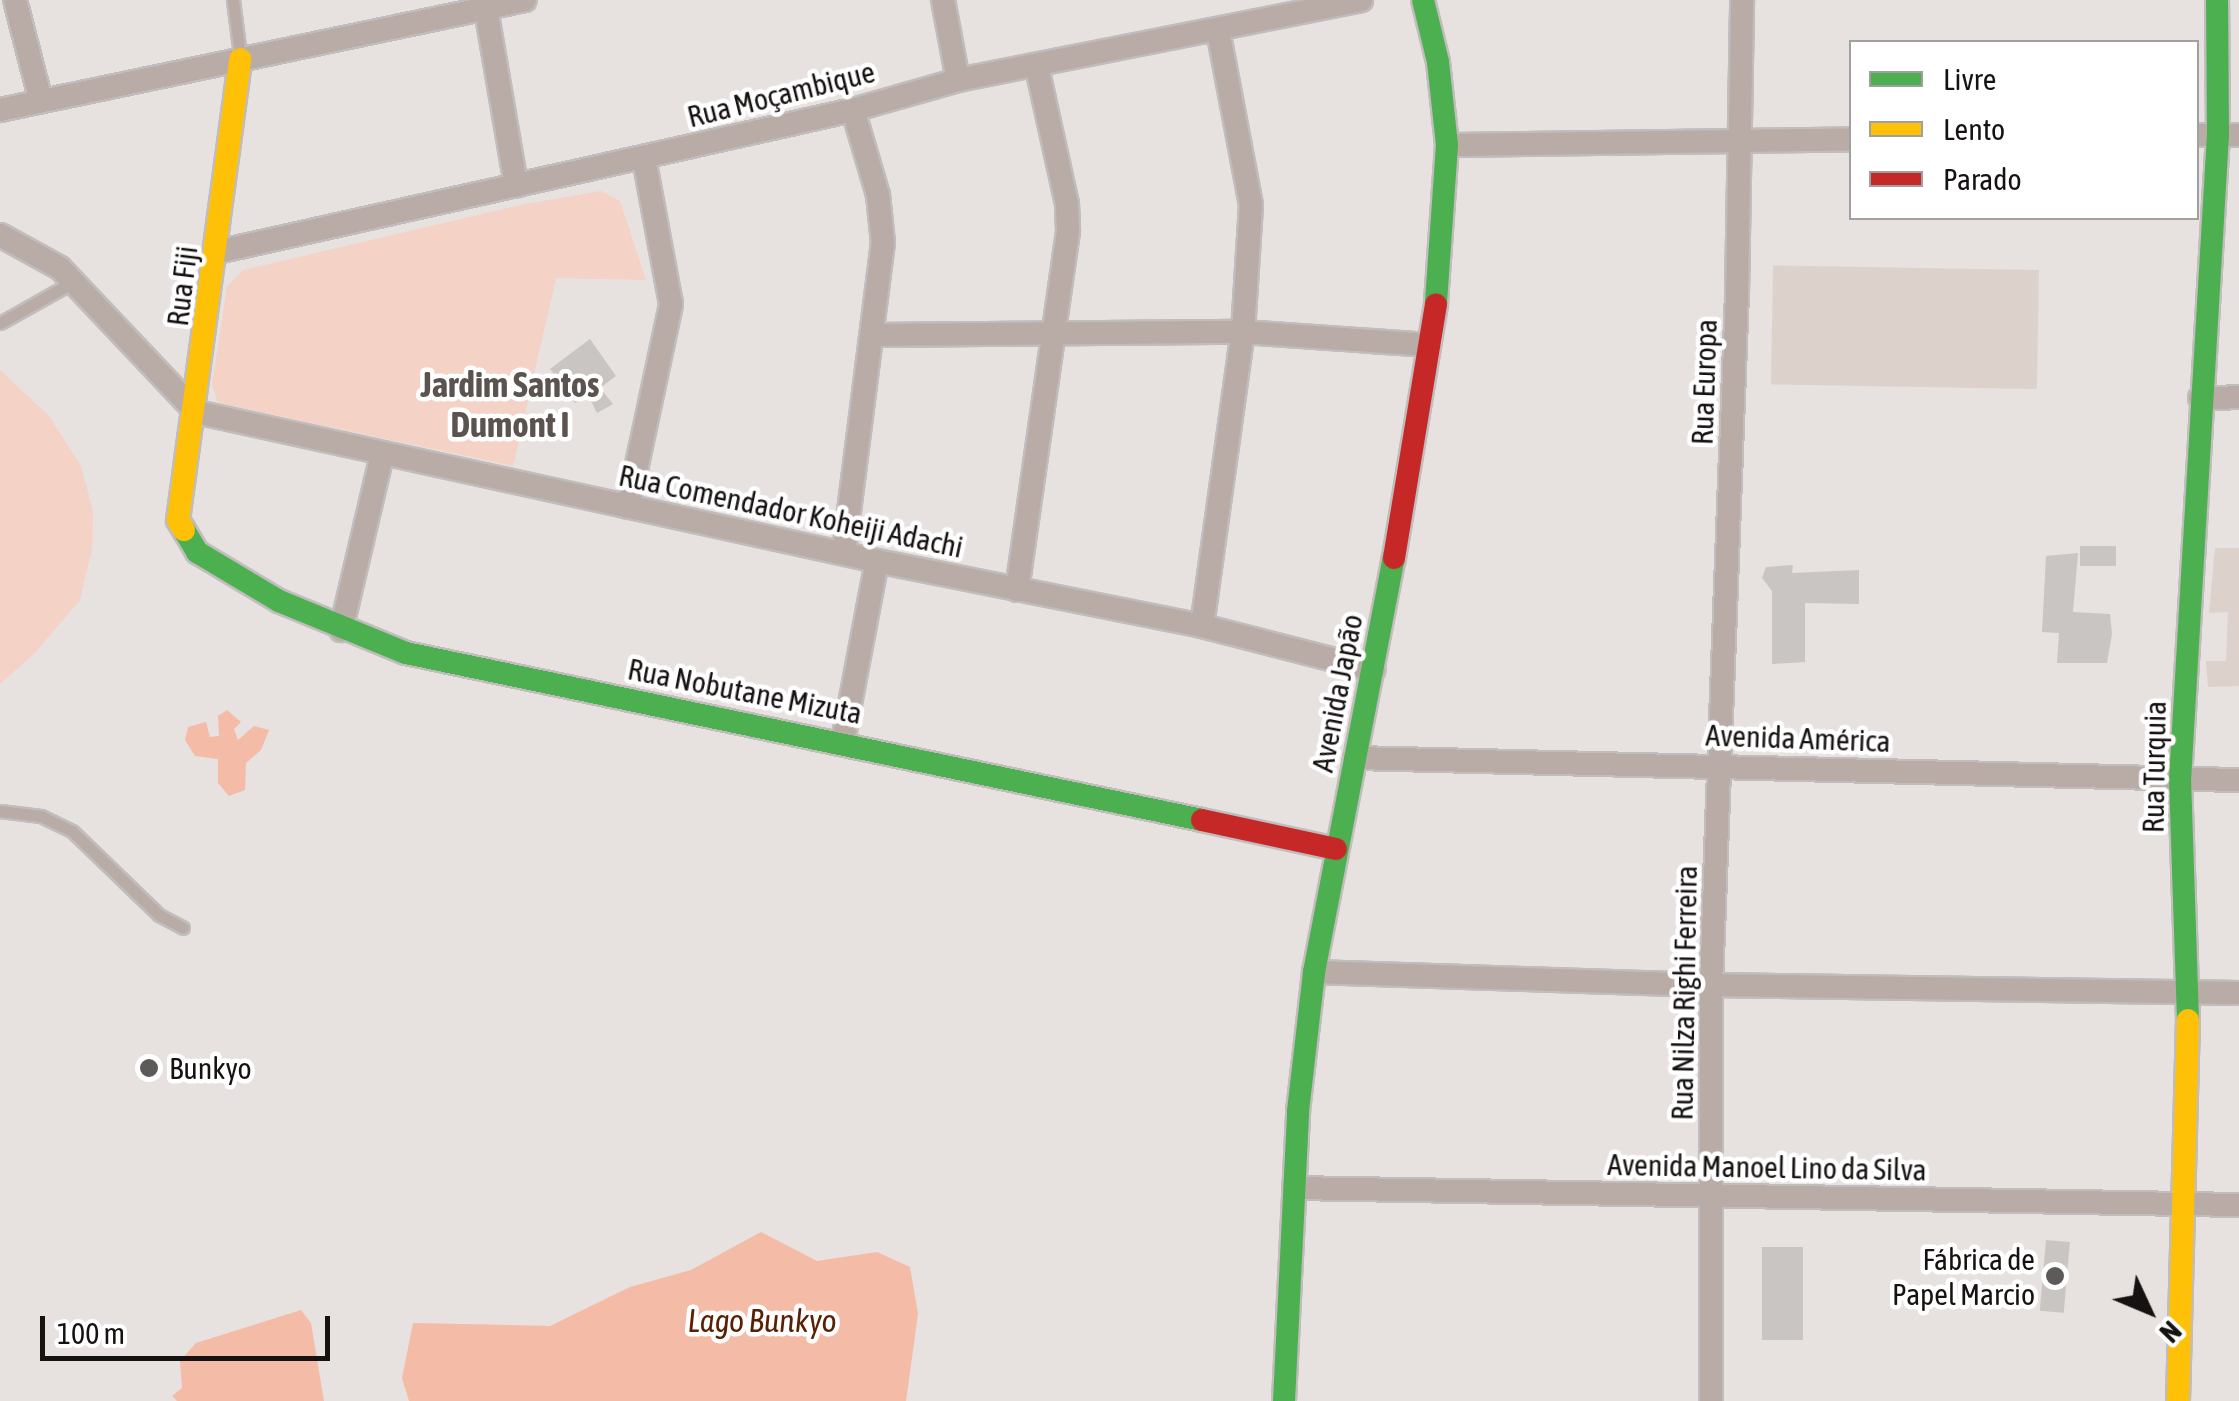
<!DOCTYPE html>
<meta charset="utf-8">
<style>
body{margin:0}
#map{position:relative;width:2239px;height:1401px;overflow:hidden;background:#e7e1e0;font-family:"Asap Condensed",sans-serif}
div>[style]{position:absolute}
.built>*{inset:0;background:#ddd1cc;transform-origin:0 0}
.green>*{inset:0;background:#f4d2c6}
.water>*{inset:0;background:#f4bba6}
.building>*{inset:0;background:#c9c5c3;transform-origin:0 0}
.roads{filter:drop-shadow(2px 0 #c0bdbc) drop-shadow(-2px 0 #c0bdbc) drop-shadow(0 2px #c0bdbc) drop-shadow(0 -2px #c0bdbc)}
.lane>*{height:11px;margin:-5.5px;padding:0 5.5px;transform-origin:5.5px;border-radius:5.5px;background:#b9aba5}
.street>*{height:22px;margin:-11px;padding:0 11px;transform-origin:11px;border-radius:11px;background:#b9aba5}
.fast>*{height:22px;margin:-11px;padding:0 11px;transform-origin:11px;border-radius:11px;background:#4caf50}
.slow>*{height:22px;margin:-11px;padding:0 11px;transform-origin:11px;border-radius:11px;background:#ffc107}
.jam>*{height:22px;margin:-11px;padding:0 11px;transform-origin:11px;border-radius:11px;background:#c62828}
.dots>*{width:28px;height:28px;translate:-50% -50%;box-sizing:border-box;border:5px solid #fff;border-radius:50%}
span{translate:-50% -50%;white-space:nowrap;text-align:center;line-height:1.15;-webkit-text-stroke:9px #fff;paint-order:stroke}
.street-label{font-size:30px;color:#151211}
.poi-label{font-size:30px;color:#151211}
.left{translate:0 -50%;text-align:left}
.right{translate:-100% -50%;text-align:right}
.water-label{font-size:32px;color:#5a2004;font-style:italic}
.quarter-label{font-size:35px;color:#5b534f;font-weight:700}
.legend{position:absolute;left:1849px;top:40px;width:350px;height:180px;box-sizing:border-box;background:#fff;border:2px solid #a1a0a0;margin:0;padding:12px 18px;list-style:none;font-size:30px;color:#151211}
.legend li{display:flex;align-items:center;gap:20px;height:50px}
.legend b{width:50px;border:2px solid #a1a0a0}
.north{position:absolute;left:2099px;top:1261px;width:100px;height:100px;-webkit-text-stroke:8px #fff;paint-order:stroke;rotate:134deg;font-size:28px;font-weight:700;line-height:40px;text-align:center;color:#151211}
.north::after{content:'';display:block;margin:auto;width:35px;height:45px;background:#151211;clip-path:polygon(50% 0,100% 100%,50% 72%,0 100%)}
.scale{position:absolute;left:40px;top:1316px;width:290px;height:45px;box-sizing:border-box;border:5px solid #151211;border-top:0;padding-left:12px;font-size:30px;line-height:35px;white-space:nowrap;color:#151211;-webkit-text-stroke:8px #fff;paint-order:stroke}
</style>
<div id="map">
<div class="built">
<i style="left:2039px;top:270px;width:119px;height:266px;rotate:91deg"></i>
<i style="clip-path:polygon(2215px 548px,2239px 548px,2239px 686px,2208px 687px,2206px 661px,2226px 661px,2228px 612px,2209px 613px)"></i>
</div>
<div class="green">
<i style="clip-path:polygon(601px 191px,620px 201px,646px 280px,556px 278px,513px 466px,218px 403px,212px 384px,227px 287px,243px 270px,525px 204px)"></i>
<i style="clip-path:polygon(0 370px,49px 416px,81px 466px,93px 511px,92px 549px,80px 600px,33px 655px,0 684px)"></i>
</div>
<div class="water">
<i style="clip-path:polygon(227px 710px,241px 722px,234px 729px,238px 740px,254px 726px,269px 730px,261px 750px,246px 763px,245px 790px,229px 796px,218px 783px,218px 759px,195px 756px,185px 740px,188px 727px,206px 722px,210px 737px,219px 736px,218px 716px)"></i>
<i style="clip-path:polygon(761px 1232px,817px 1261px,877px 1252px,910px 1267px,918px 1314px,906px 1401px,409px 1401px,402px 1378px,413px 1323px,550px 1326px,630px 1287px,691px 1270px)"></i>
<i style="clip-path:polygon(301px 1310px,311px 1323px,324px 1401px,177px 1401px,172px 1396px,182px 1388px,180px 1361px,196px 1343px)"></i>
</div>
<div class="building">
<i style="clip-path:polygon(590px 339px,616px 376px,600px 388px,613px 404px,597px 413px,589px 397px,575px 403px,550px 369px)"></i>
<i style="left:2080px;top:546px;width:36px;height:20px"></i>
<i style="clip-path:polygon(2078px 553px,2073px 612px,2110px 614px,2112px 634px,2107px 663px,2057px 663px,2059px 633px,2042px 632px,2046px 556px)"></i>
<i style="clip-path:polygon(1793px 565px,1792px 573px,1859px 570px,1859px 604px,1805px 603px,1805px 662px,1772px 664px,1772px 591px,1762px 578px,1766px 567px)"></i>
<i style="left:2046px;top:1240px;width:24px;height:71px;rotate:5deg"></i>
<i style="left:1762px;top:1247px;width:41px;height:93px"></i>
</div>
<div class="roads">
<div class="lane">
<i style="left:233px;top:0;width:55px;rotate:82.7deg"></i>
<i style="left:0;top:323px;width:84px;rotate:-29.3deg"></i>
<i style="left:0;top:811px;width:41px;rotate:7deg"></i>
<i style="left:41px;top:816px;width:34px;rotate:26deg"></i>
<i style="left:72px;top:831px;width:121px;rotate:44deg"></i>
<i style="left:159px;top:915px;width:27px;rotate:28deg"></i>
</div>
<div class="street">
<i style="left:15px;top:0;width:104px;rotate:75.6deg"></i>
<i style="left:943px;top:0;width:81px;rotate:79.4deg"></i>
<i style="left:486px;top:9px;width:179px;rotate:80.3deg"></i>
<i style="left:0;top:110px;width:536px;rotate:-11.83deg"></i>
<i style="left:2196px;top:135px;width:43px"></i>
<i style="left:1447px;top:145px;width:405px;rotate:-0.8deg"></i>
<i style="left:0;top:235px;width:68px;rotate:28.8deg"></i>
<i style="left:60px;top:268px;width:198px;rotate:46.6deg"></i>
<i style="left:196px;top:412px;width:697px;rotate:12.34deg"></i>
<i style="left:877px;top:561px;width:331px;rotate:11.3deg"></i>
<i style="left:1202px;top:626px;width:177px;rotate:14.4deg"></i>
<i style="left:217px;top:252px;width:652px;rotate:-12.59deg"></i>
<i style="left:853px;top:110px;width:109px;rotate:-15.9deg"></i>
<i style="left:958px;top:80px;width:411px;rotate:-11.2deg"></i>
<i style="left:872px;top:335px;width:371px;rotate:-0.5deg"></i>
<i style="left:1243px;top:332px;width:186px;rotate:4deg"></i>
<i style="left:2200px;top:398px;width:39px;rotate:-1deg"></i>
<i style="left:628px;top:507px;width:208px;rotate:-78deg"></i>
<i style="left:671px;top:304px;width:148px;rotate:-100.5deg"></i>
<i style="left:844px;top:551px;width:310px;rotate:-82.8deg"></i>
<i style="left:883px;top:243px;width:48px;rotate:-95.9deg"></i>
<i style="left:878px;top:195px;width:89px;rotate:-106.4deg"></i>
<i style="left:1017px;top:590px;width:363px;rotate:-81.9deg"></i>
<i style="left:1068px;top:231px;width:27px;rotate:-92deg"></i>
<i style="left:1067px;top:204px;width:140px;rotate:-102.4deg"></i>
<i style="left:1202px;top:626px;width:297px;rotate:-82.1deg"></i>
<i style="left:1243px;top:332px;width:127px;rotate:-86.4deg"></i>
<i style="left:1251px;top:205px;width:177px;rotate:-100.7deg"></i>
<i style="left:341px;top:630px;width:180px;rotate:-76.8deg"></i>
<i style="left:843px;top:741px;width:183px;rotate:-79.3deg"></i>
<i style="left:1355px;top:758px;width:884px;rotate:1.43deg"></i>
<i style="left:1314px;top:972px;width:397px;rotate:1.9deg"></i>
<i style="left:1711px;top:985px;width:528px;rotate:0.87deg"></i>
<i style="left:1294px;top:1188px;width:945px;rotate:1.03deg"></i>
<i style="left:1711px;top:1401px;width:416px;rotate:-90deg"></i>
<i style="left:1711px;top:985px;width:691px;rotate:-87.85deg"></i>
<i style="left:1737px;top:294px;width:294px;rotate:-89deg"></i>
</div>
<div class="fast">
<i style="left:1423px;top:0;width:64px;rotate:76.4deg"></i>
<i style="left:1438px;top:62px;width:83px;rotate:83.8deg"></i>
<i style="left:1447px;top:145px;width:159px;rotate:94deg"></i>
<i style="left:184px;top:530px;width:26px;rotate:59deg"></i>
<i style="left:197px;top:552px;width:96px;rotate:30.9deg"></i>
<i style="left:279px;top:601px;width:137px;rotate:22.3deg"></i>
<i style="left:406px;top:653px;width:813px;rotate:11.85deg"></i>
<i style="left:2188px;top:1020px;width:240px;rotate:-91.9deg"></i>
<i style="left:2180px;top:780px;width:646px;rotate:-86.63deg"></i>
<i style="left:2218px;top:135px;width:135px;rotate:-90.4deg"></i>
<i style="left:1284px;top:1401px;width:290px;rotate:-87.2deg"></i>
<i style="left:1298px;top:1111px;width:140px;rotate:-83.4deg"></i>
<i style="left:1314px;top:972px;width:422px;rotate:-79.1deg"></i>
</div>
<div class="slow">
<i style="left:184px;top:530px;width:12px;rotate:-121deg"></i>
<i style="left:178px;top:520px;width:465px;rotate:-82.3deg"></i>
<i style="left:2178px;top:1401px;width:381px;rotate:-88.5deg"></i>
</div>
<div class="jam">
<i style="left:1394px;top:558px;width:257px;rotate:-80.6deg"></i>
<i style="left:1202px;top:820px;width:137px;rotate:12.2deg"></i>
</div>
</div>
<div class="dots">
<i style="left:149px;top:1068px;background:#5e5a59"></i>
<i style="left:2055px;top:1276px;background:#5e5a59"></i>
</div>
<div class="street-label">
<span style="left:781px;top:94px;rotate:-14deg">Rua Moçambique</span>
<span style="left:182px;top:286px;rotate:-83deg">Rua Fiji</span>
<span style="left:1704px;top:382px;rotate:-88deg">Rua Europa</span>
<span style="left:791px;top:511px;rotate:12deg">Rua Comendador Koheiji Adachi</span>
<span style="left:745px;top:691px;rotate:11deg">Rua Nobutane Mizuta</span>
<span style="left:1337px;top:693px;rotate:-79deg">Avenida Japão</span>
<span style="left:1798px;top:738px;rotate:2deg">Avenida América</span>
<span style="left:2154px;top:767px;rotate:-89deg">Rua Turquia</span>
<span style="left:1684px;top:993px;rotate:-89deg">Rua Nilza Righi Ferreira</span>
<span style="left:1767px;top:1167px;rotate:1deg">Avenida Manoel Lino da Silva</span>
</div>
<div class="poi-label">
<span class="left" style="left:169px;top:1068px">Bunkyo</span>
<span class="right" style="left:2035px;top:1276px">Fábrica de<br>Papel Marcio</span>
</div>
<div class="water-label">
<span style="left:762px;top:1321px">Lago Bunkyo</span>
</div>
<div class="quarter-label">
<span style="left:510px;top:404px">Jardim Santos<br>Dumont I</span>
</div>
<ul class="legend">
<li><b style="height:12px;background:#4caf50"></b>Livre</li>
<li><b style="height:12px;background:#ffc107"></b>Lento</li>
<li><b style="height:12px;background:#c62828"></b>Parado</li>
</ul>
<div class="north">N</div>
<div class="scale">100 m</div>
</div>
